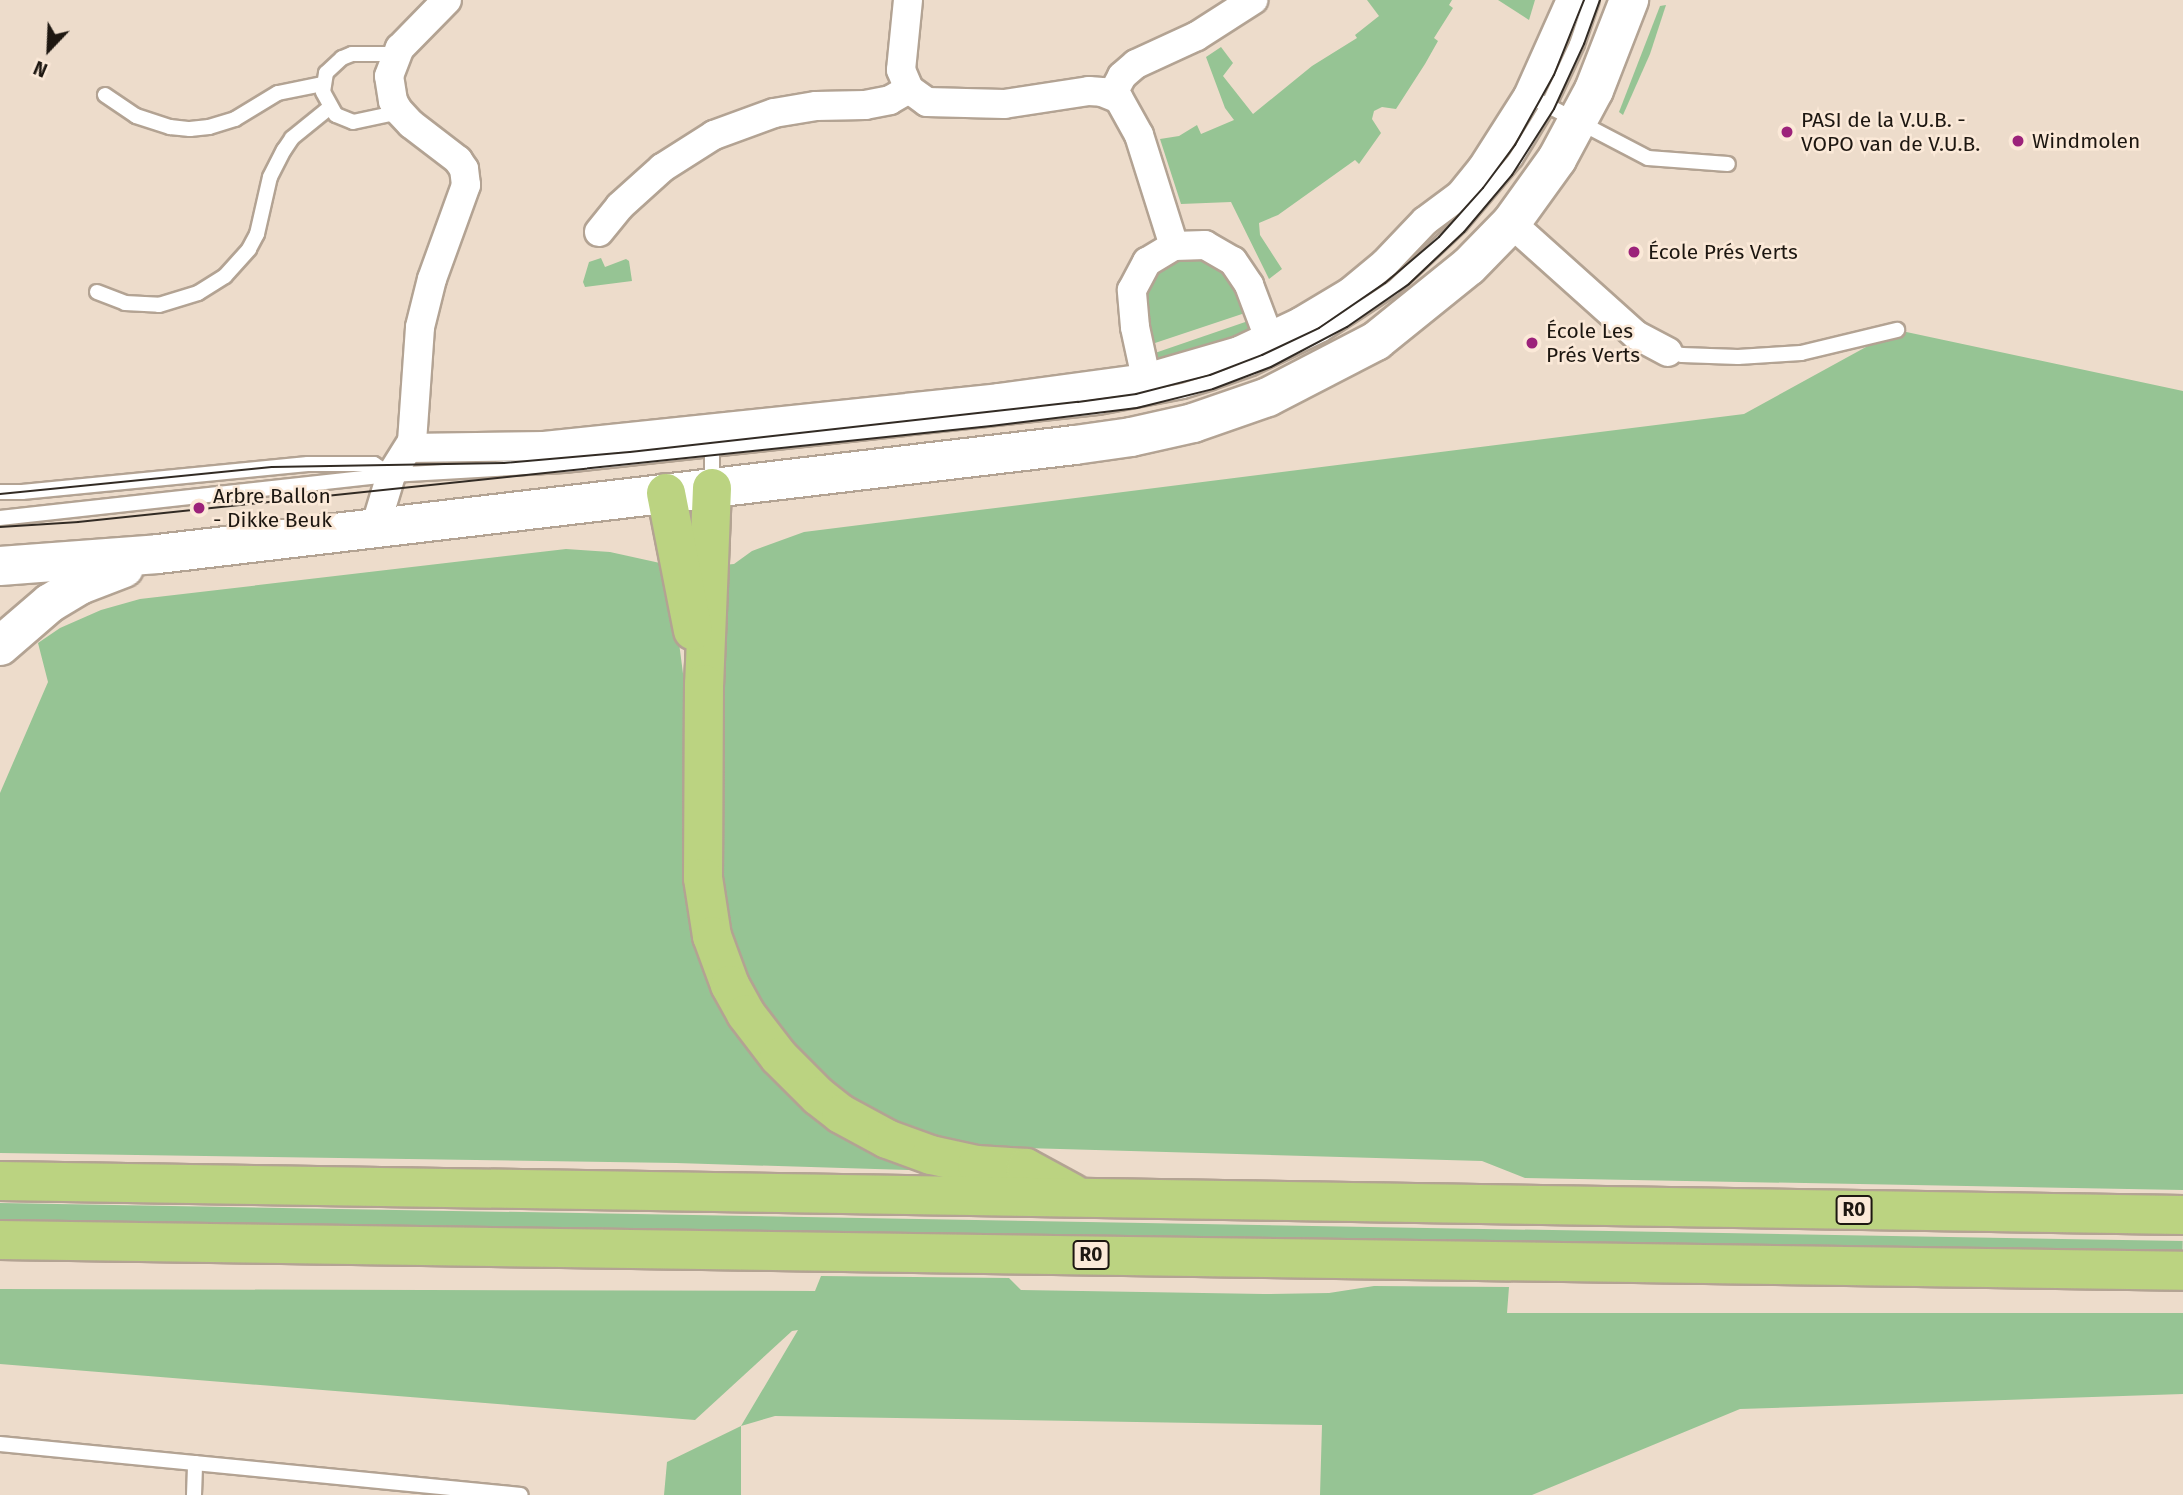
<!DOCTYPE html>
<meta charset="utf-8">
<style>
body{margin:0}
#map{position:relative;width:2183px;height:1495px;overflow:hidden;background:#eddccb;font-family:"Fira Sans",sans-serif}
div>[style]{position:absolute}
.green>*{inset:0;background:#96c494;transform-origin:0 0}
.roads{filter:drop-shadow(2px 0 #b3a393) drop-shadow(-2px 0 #b3a393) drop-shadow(0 2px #b3a393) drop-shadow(0 -2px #b3a393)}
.lane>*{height:14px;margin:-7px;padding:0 7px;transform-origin:7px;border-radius:7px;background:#fff}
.street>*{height:28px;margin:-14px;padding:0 14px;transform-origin:14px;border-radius:14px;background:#fff}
.secondary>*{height:38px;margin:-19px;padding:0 19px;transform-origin:19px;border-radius:19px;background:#fff}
.highway>*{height:38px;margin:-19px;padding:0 19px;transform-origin:19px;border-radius:19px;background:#bbd381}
.tram>*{height:2px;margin:-1px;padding:0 1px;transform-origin:1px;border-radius:1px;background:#322b24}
.dots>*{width:19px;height:19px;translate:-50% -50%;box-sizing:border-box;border:4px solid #fbe9d8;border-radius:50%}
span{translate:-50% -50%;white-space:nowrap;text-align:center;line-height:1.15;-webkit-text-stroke:5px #fbe9d8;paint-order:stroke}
.shield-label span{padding:2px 5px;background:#fbe9d8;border:2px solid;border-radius:5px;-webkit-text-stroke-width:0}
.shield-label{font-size:19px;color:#1d1711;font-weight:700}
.poi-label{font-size:21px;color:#1d1711}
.left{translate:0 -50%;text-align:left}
.north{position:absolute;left:14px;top:14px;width:70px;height:70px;-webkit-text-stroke:5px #fbe9d8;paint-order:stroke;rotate:203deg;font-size:19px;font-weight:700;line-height:28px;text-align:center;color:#1d1711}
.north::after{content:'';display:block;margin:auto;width:24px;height:32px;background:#1d1711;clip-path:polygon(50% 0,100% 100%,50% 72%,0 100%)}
</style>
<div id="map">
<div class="green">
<i style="clip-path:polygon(1367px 0,1452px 0,1449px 5px,1453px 8px,1434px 38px,1438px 41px,1425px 64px,1396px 109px,1382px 107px,1374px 111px,1372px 119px,1381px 133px,1359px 164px,1355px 160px,1278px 215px,1259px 223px,1260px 235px,1282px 269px,1269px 279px,1231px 202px,1181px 204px,1160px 139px,1179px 136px,1197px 125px,1201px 134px,1234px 120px,1225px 108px,1206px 57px,1221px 47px,1233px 63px,1223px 76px,1253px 114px,1312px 66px,1357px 38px,1355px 35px,1379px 16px)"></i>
<i style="clip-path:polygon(1498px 0,1535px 0,1529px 20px)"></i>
<i style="clip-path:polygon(1666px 5px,1650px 54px,1623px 115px,1619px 112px,1660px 6px)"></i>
<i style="clip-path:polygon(1167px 256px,1217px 258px,1251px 311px,1149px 345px,1139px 299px)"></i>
<i style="clip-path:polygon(601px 258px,605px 267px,626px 259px,629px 261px,632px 281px,585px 287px,583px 282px,589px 262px)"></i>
<i style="clip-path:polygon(1254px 319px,1252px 336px,1156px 361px,1152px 354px)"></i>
<i style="clip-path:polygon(1897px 330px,2183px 391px,2183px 1190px,1525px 1178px,1482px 1161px,994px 1147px,931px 1137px,851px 1100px,813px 1069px,762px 1012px,734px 954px,719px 887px,723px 565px,734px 564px,752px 551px,804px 532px,1744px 414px)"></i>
<i style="clip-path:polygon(566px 549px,610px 552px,669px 565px,726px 1007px,940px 1171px,676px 1163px,0 1153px,0 793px,48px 682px,38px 643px,60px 628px,101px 610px,140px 599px)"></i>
<i style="left:0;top:1203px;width:2183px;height:16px;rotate:1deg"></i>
<i style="clip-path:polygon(821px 1276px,1009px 1278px,1021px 1290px,1264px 1294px,1329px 1293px,1374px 1286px,1509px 1287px,1507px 1313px,2183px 1313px,2183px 1394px,1740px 1409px,1532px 1495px,1320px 1495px,1322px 1425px,775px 1416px,741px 1426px,741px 1495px,664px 1495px,667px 1462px,741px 1426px,798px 1330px,792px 1331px,695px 1420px,0 1364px,0 1289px,815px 1291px)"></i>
</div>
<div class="roads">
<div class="lane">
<i style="left:395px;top:54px;width:43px;rotate:180deg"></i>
<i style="left:352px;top:54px;width:11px;rotate:158deg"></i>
<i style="left:342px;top:58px;width:22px;rotate:137deg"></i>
<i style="left:326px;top:73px;width:19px;rotate:99deg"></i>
<i style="left:323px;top:92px;width:26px;rotate:61deg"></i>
<i style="left:336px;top:115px;width:18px;rotate:22deg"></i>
<i style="left:353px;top:122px;width:48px;rotate:-12deg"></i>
<i style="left:105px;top:95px;width:37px;rotate:34deg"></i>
<i style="left:136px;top:116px;width:36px;rotate:18deg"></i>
<i style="left:170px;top:127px;width:20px;rotate:6deg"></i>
<i style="left:190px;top:129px;width:19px;rotate:-6deg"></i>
<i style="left:209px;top:127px;width:27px;rotate:-17deg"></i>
<i style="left:235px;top:119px;width:50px;rotate:-31.2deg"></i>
<i style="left:278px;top:93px;width:46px;rotate:-11.3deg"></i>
<i style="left:1539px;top:101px;width:123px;rotate:27.6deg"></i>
<i style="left:1648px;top:158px;width:80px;rotate:4.3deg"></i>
<i style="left:97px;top:292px;width:30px;rotate:21deg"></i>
<i style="left:125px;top:303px;width:34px;rotate:3deg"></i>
<i style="left:159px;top:305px;width:41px;rotate:-17.1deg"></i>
<i style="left:198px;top:293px;width:32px;rotate:-32deg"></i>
<i style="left:225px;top:276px;width:36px;rotate:-48deg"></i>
<i style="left:249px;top:249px;width:17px;rotate:-62deg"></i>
<i style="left:257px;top:234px;width:58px;rotate:-77.2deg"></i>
<i style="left:270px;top:177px;width:30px;rotate:-63deg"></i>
<i style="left:284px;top:150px;width:14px;rotate:-56deg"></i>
<i style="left:292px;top:138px;width:48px;rotate:-39deg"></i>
<i style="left:1668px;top:352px;width:14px;rotate:12deg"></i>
<i style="left:1682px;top:355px;width:56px;rotate:2deg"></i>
<i style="left:1738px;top:357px;width:63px;rotate:-3.6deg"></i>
<i style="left:1801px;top:353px;width:99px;rotate:-13.5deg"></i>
<i style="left:712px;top:486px;width:37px;rotate:-90deg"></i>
<i style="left:0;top:492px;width:22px"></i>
<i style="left:22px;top:492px;width:287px;rotate:-5.6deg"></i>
<i style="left:308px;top:464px;width:66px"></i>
<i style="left:374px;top:464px;width:20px;rotate:33deg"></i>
<i style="left:0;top:518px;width:393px;rotate:-6.3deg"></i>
<i style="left:391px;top:475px;width:173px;rotate:-3.3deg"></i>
<i style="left:564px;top:465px;width:537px;rotate:-6.2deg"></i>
<i style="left:1098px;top:407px;width:86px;rotate:-10.7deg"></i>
<i style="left:1183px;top:391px;width:30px;rotate:-17deg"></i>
<i style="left:1212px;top:382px;width:42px;rotate:-19.3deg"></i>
<i style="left:1252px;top:368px;width:79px;rotate:-25.6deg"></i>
<i style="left:1323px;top:334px;width:84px;rotate:-33.3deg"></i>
<i style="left:1393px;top:288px;width:92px;rotate:-43.2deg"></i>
<i style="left:1460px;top:225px;width:85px;rotate:-49.8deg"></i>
<i style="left:1515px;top:160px;width:63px;rotate:-58.6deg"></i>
<i style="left:1548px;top:106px;width:68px;rotate:-64.9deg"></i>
<i style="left:1577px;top:44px;width:46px;rotate:-71.2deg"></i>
<i style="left:0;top:1444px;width:523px;rotate:5.59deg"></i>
<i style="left:194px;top:1495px;width:32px;rotate:-88deg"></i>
</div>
<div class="street">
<i style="left:908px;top:0;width:70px;rotate:95.7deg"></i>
<i style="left:901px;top:70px;width:21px;rotate:67deg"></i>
<i style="left:909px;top:89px;width:22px;rotate:36deg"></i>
<i style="left:927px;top:102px;width:77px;rotate:1.5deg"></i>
<i style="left:1004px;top:104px;width:86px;rotate:-8.7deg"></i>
<i style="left:1089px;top:91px;width:13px;rotate:4deg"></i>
<i style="left:1102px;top:92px;width:18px;rotate:22deg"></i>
<i style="left:1119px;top:99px;width:41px;rotate:60.9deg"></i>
<i style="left:1139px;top:135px;width:116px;rotate:72.5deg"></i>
<i style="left:1112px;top:95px;width:21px;rotate:-62deg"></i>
<i style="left:1122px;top:76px;width:18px;rotate:-41deg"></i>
<i style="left:1136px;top:64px;width:67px;rotate:-24.7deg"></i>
<i style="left:1197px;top:36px;width:67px;rotate:-32.7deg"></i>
<i style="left:1511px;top:223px;width:168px;rotate:41.9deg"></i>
<i style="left:1636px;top:335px;width:36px;rotate:28deg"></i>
<i style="left:599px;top:232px;width:33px;rotate:-51deg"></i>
<i style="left:620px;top:206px;width:57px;rotate:-42.1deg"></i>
<i style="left:662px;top:168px;width:62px;rotate:-32.4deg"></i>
<i style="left:714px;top:135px;width:64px;rotate:-20.1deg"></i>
<i style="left:774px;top:113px;width:43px;rotate:-9.5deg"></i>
<i style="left:816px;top:106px;width:49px;rotate:-1.2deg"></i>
<i style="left:865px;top:105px;width:25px;rotate:-11deg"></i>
<i style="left:890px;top:100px;width:22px;rotate:-30deg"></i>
<i style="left:1146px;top:378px;width:52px;rotate:-102.2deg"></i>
<i style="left:1135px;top:327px;width:37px;rotate:-95deg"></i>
<i style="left:1132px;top:290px;width:32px;rotate:-62deg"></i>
<i style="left:1147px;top:262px;width:31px;rotate:-31deg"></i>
<i style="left:1174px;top:246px;width:31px;rotate:-2deg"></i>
<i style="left:1205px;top:245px;width:32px;rotate:30deg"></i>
<i style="left:1233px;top:261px;width:29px;rotate:56deg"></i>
<i style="left:1249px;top:285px;width:57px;rotate:69.3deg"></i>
<i style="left:409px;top:448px;width:135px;rotate:-0.8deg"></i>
<i style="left:544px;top:446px;width:457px;rotate:-6deg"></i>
<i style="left:998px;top:398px;width:149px;rotate:-7.7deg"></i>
<i style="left:1146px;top:378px;width:97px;rotate:-16.2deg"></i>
<i style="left:1239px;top:351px;width:68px;rotate:-25.4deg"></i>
<i style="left:1300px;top:322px;width:58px;rotate:-31deg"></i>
<i style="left:1350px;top:292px;width:45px;rotate:-39.6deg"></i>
<i style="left:1385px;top:263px;width:58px;rotate:-46.4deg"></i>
<i style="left:1425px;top:221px;width:44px;rotate:-36.6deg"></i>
<i style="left:1460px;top:195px;width:35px;rotate:-51deg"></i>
<i style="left:1482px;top:168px;width:85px;rotate:-57.4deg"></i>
<i style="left:1528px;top:96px;width:105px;rotate:-65.9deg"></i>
<i style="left:375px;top:528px;width:55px;rotate:-73.2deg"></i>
<i style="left:391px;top:475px;width:39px;rotate:-58deg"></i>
<i style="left:412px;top:442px;width:115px;rotate:-86deg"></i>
<i style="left:420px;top:327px;width:49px;rotate:-76deg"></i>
<i style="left:432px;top:279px;width:100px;rotate:-70.1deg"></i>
<i style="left:466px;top:185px;width:16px;rotate:-97deg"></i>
<i style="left:464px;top:169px;width:11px;rotate:-124deg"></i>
<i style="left:458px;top:160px;width:59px;rotate:-142.5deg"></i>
<i style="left:411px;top:124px;width:19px;rotate:-133deg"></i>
<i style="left:398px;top:110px;width:10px;rotate:-119deg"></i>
<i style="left:393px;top:101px;width:25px;rotate:-99deg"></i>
<i style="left:389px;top:76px;width:30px;rotate:-69deg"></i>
<i style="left:400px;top:48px;width:67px;rotate:-45.6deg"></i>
</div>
<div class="secondary">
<i style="left:0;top:566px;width:158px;rotate:-4.3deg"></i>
<i style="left:158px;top:554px;width:923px;rotate:-6.78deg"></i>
<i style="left:1075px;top:445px;width:57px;rotate:-8.1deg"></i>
<i style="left:1131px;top:437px;width:64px;rotate:-12.7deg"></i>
<i style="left:1193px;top:423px;width:79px;rotate:-19.1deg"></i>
<i style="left:1268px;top:397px;width:122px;rotate:-27.4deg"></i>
<i style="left:1376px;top:341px;width:119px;rotate:-38.9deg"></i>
<i style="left:1469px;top:266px;width:60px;rotate:-45.7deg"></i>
<i style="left:1511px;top:223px;width:79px;rotate:-54.3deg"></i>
<i style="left:1557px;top:159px;width:78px;rotate:-61.8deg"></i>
<i style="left:1594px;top:90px;width:97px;rotate:-68.7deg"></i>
<i style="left:0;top:646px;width:66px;rotate:-40.7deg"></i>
<i style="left:50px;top:603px;width:35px;rotate:-31deg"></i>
<i style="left:80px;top:585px;width:47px;rotate:-21.1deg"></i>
</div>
<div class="highway">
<i style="left:712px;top:488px;width:196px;rotate:92.3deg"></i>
<i style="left:704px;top:684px;width:194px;rotate:90.3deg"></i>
<i style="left:703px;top:878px;width:59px;rotate:81.2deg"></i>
<i style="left:712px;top:936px;width:52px;rotate:69.8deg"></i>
<i style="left:730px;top:985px;width:33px;rotate:61deg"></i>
<i style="left:746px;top:1014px;width:54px;rotate:52.5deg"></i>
<i style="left:779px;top:1057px;width:55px;rotate:45deg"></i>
<i style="left:818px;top:1096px;width:29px;rotate:38deg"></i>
<i style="left:841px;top:1114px;width:52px;rotate:28.5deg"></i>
<i style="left:887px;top:1139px;width:47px;rotate:20deg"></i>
<i style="left:931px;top:1155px;width:47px;rotate:12.3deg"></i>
<i style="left:977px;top:1165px;width:49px;rotate:3.5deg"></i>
<i style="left:1026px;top:1168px;width:52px;rotate:28.5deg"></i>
<i style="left:666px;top:493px;width:140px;rotate:78.9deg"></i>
<i style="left:0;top:1181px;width:2183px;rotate:0.89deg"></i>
<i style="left:0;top:1240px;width:2183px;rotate:0.81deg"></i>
</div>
</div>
<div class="tram">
<i style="left:0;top:494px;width:273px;rotate:-5.7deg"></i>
<i style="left:272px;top:467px;width:232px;rotate:-1deg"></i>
<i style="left:504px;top:463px;width:126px;rotate:-5deg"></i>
<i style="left:630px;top:452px;width:451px;rotate:-6.4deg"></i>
<i style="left:1078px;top:402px;width:59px;rotate:-7.9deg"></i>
<i style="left:1136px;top:394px;width:76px;rotate:-14.4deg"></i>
<i style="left:1210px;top:375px;width:56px;rotate:-21deg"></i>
<i style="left:1262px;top:355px;width:63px;rotate:-25.3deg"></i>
<i style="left:1319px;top:328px;width:80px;rotate:-34.3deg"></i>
<i style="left:1385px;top:283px;width:71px;rotate:-40.4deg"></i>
<i style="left:1439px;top:237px;width:66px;rotate:-48.1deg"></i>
<i style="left:1483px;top:188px;width:54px;rotate:-53.3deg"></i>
<i style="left:1515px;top:145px;width:80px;rotate:-60.9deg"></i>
<i style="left:1554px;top:75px;width:81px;rotate:-68.2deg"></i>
<i style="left:0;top:527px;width:78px;rotate:-3.7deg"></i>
<i style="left:78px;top:522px;width:918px;rotate:-6deg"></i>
<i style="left:991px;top:426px;width:147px;rotate:-7deg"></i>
<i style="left:1137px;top:408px;width:78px;rotate:-14deg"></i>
<i style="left:1213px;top:389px;width:62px;rotate:-20.8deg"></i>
<i style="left:1271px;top:367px;width:86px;rotate:-27.8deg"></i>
<i style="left:1347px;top:327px;width:75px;rotate:-34.7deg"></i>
<i style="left:1409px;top:284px;width:76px;rotate:-43.4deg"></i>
<i style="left:1464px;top:232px;width:75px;rotate:-49.9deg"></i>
<i style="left:1512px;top:175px;width:78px;rotate:-57.5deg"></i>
<i style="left:1554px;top:109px;width:72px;rotate:-65.2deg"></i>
<i style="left:1584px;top:44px;width:47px;rotate:-70deg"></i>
</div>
<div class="dots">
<i style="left:1787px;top:132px;background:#9c227a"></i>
<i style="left:2018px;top:141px;background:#9c227a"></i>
<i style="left:1634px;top:252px;background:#9c227a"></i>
<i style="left:1532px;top:343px;background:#9c227a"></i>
<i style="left:199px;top:508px;background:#9c227a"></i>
</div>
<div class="shield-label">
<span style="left:1854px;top:1210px">R0</span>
<span style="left:1091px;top:1255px">R0</span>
</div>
<div class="poi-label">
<span class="left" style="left:1801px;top:132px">PASI de la V.U.B. -<br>VOPO van de V.U.B.</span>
<span class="left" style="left:2032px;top:141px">Windmolen</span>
<span class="left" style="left:1648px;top:252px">École Prés Verts</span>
<span class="left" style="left:1546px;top:343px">École Les<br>Prés Verts</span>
<span class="left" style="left:213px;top:508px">Arbre Ballon<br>- Dikke Beuk</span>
</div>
<div class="north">N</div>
</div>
